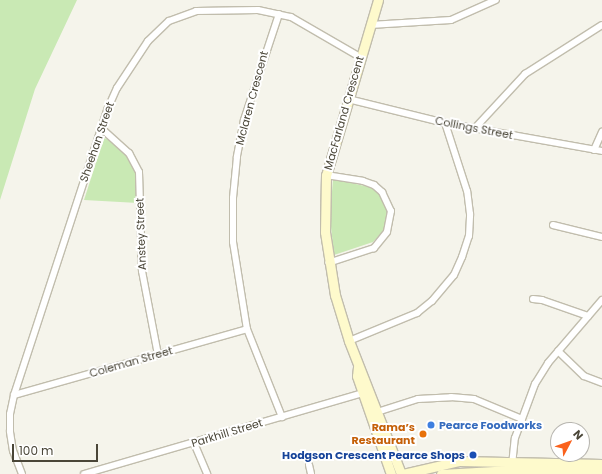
<!DOCTYPE html>
<meta charset="utf-8">
<style>
body{margin:0}
#map{position:relative;width:602px;height:474px;overflow:hidden;background:#f5f4eb;font-family:Poppins,sans-serif}
div>[style]{position:absolute}
.green>*{inset:0;background:#c9e9b4}
.roads{filter:drop-shadow(1px 0 #c1bdad) drop-shadow(-1px 0 #c1bdad) drop-shadow(0 1px #c1bdad) drop-shadow(0 -1px #c1bdad)}
.street>*{height:6px;margin:-3px;padding:0 3px;transform-origin:3px;border-radius:3px;background:#fff}
.secondary>*{height:9px;margin:-4.5px;padding:0 4.5px;transform-origin:4.5px;border-radius:4.5px;background:#fefacc}
.dots>*{width:11px;height:11px;translate:-50% -50%;box-sizing:border-box;border:2px solid #fff;border-radius:50%}
span{translate:-50% -50%;white-space:nowrap;text-align:center;line-height:1.15;-webkit-text-stroke:4px #fff;paint-order:stroke}
.street-label{font-size:11px;color:#4a4638}
.shop-label{font-size:11px;color:#366cbe;font-weight:700}
.left{translate:0 -50%;text-align:left}
.food-label{font-size:11px;color:#c56008;font-weight:700}
.right{translate:-100% -50%;text-align:right}
.transit-label{font-size:11px;color:#164399;font-weight:700}
.north{position:absolute;left:550px;top:422px;width:40px;height:40px;box-sizing:border-box;background:#fff;border:1px solid #b7b5af;border-radius:50%;rotate:49deg;font-size:11px;font-weight:700;line-height:16px;text-align:center;color:#4a4638}
.north::after{content:'';display:block;margin:auto;width:14px;height:18px;background:#fa621d;clip-path:polygon(50% 0,100% 100%,50% 72%,0 100%)}
.scale{position:absolute;left:12px;top:444px;width:86px;height:18px;box-sizing:border-box;border:2px solid #4a4638;border-top:0;padding-left:5px;font-size:12px;line-height:14px;white-space:nowrap;color:#4a4638;-webkit-text-stroke:3px #fff;paint-order:stroke}
</style>
<div id="map">
<div class="green">
<i style="clip-path:polygon(0 0,77px 0,35px 89px,0 200px)"></i>
<i style="clip-path:polygon(104px 138px,112px 141px,134px 162px,138px 172px,138px 203px,84px 200px)"></i>
<i style="clip-path:polygon(333px 179px,374px 188px,381px 194px,388px 211px,386px 228px,373px 242px,334px 255px,330px 218px)"></i>
</div>
<div class="roads">
<div class="street">
<i style="left:279px;top:14px;width:112px;rotate:108.3deg"></i>
<i style="left:244px;top:120px;width:38px;rotate:101deg"></i>
<i style="left:237px;top:157px;width:41px;rotate:95.6deg"></i>
<i style="left:233px;top:198px;width:44px;rotate:90deg"></i>
<i style="left:233px;top:242px;width:88px;rotate:80.9deg"></i>
<i style="left:247px;top:329px;width:95px;rotate:68.3deg"></i>
<i style="left:370px;top:25px;width:81px;rotate:-3.5deg"></i>
<i style="left:451px;top:20px;width:49px;rotate:-24deg"></i>
<i style="left:348px;top:99px;width:100px;rotate:13.9deg"></i>
<i style="left:445px;top:123px;width:159px;rotate:10.1deg"></i>
<i style="left:101px;top:128px;width:38px;rotate:42deg"></i>
<i style="left:129px;top:153px;width:21px;rotate:62deg"></i>
<i style="left:139px;top:172px;width:99px;rotate:88.3deg"></i>
<i style="left:142px;top:271px;width:86px;rotate:79.2deg"></i>
<i style="left:475px;top:128px;width:74px;rotate:-47.2deg"></i>
<i style="left:525px;top:74px;width:91px;rotate:-32.5deg"></i>
<i style="left:594px;top:150px;width:20px;rotate:-66deg"></i>
<i style="left:326px;top:175px;width:37px;rotate:9deg"></i>
<i style="left:363px;top:181px;width:12px;rotate:20deg"></i>
<i style="left:374px;top:185px;width:11px;rotate:41deg"></i>
<i style="left:382px;top:192px;width:21px;rotate:65deg"></i>
<i style="left:391px;top:211px;width:21px;rotate:101deg"></i>
<i style="left:387px;top:232px;width:21px;rotate:129deg"></i>
<i style="left:374px;top:248px;width:48px;rotate:161.9deg"></i>
<i style="left:553px;top:225px;width:50px;rotate:13.8deg"></i>
<i style="left:533px;top:299px;width:9px;rotate:6deg"></i>
<i style="left:542px;top:300px;width:49px;rotate:19.2deg"></i>
<i style="left:349px;top:341px;width:74px;rotate:-22.4deg"></i>
<i style="left:417px;top:313px;width:19px;rotate:-39deg"></i>
<i style="left:432px;top:301px;width:34px;rotate:-50deg"></i>
<i style="left:454px;top:275px;width:20px;rotate:-66deg"></i>
<i style="left:462px;top:257px;width:22px;rotate:-72deg"></i>
<i style="left:469px;top:236px;width:22px;rotate:-87deg"></i>
<i style="left:470px;top:214px;width:23px;rotate:-97deg"></i>
<i style="left:467px;top:191px;width:71px;rotate:-107.9deg"></i>
<i style="left:558px;top:351px;width:36px;rotate:44deg"></i>
<i style="left:584px;top:376px;width:19px;rotate:21deg"></i>
<i style="left:14px;top:395px;width:242px;rotate:-15.8deg"></i>
<i style="left:374px;top:413px;width:46px;rotate:-17.7deg"></i>
<i style="left:418px;top:399px;width:33px;rotate:-3deg"></i>
<i style="left:451px;top:397px;width:23px;rotate:5deg"></i>
<i style="left:474px;top:399px;width:52px;rotate:22.6deg"></i>
<i style="left:194px;top:443px;width:34px;rotate:67deg"></i>
<i style="left:309px;top:465px;width:9px;rotate:77deg"></i>
<i style="left:512px;top:465px;width:27px;rotate:-84deg"></i>
<i style="left:515px;top:438px;width:58px;rotate:-69.7deg"></i>
<i style="left:535px;top:384px;width:25px;rotate:-58deg"></i>
<i style="left:548px;top:363px;width:83px;rotate:-49.4deg"></i>
<i style="left:22px;top:474px;width:25px;rotate:-111deg"></i>
<i style="left:13px;top:451px;width:20px;rotate:-99deg"></i>
<i style="left:10px;top:431px;width:17px;rotate:-90deg"></i>
<i style="left:10px;top:414px;width:19px;rotate:-78deg"></i>
<i style="left:14px;top:395px;width:302px;rotate:-71.9deg"></i>
<i style="left:108px;top:108px;width:22px;rotate:-66deg"></i>
<i style="left:117px;top:88px;width:56px;rotate:-56.6deg"></i>
<i style="left:148px;top:41px;width:29px;rotate:-44deg"></i>
<i style="left:169px;top:21px;width:29px;rotate:-20deg"></i>
<i style="left:196px;top:11px;width:62px;rotate:-0.9deg"></i>
<i style="left:258px;top:10px;width:34px;rotate:12deg"></i>
<i style="left:291px;top:17px;width:80px;rotate:30.1deg"></i>
<i style="left:84px;top:474px;width:295px;rotate:-16.2deg"></i>
</div>
<div class="secondary">
<i style="left:378px;top:0;width:183px;rotate:106.5deg"></i>
<i style="left:326px;top:175px;width:57px;rotate:91deg"></i>
<i style="left:325px;top:232px;width:64px;rotate:81deg"></i>
<i style="left:335px;top:295px;width:48px;rotate:73.1deg"></i>
<i style="left:349px;top:341px;width:143px;rotate:68.6deg"></i>
<i style="left:358px;top:367px;width:9px;rotate:96deg"></i>
<i style="left:357px;top:376px;width:104px;rotate:70.9deg"></i>
<i style="left:403px;top:474px;width:57px;rotate:-13.1deg"></i>
<i style="left:459px;top:461px;width:143px;rotate:1.2deg"></i>
<i style="left:441px;top:474px;width:71px;rotate:-3.2deg"></i>
<i style="left:512px;top:470px;width:90px;rotate:0.6deg"></i>
</div>
</div>
<div class="dots">
<i style="left:431px;top:425px;background:#3f7fe0"></i>
<i style="left:423px;top:434px;background:#e8710a"></i>
<i style="left:473px;top:455px;background:#1a4fb4"></i>
</div>
<div class="street-label">
<span style="left:252px;top:98px;rotate:-75deg">Mclaren Crescent</span>
<span style="left:344px;top:113px;rotate:-74deg">MacFarland Crescent</span>
<span style="left:474px;top:128px;rotate:11deg">Collings Street</span>
<span style="left:97px;top:142px;rotate:-71deg">Sheehan Street</span>
<span style="left:141px;top:234px;rotate:-92deg">Anstey Street</span>
<span style="left:131px;top:362px;rotate:-16deg">Coleman Street</span>
<span style="left:227px;top:433px;rotate:-17deg">Parkhill Street</span>
</div>
<div class="shop-label">
<span class="left" style="left:439px;top:425px">Pearce Foodworks</span>
</div>
<div class="food-label">
<span class="right" style="left:415px;top:434px">Rama’s<br>Restaurant</span>
</div>
<div class="transit-label">
<span class="right" style="left:465px;top:455px">Hodgson Crescent Pearce Shops</span>
</div>
<div class="north">N</div>
<div class="scale">100 m</div>
</div>
